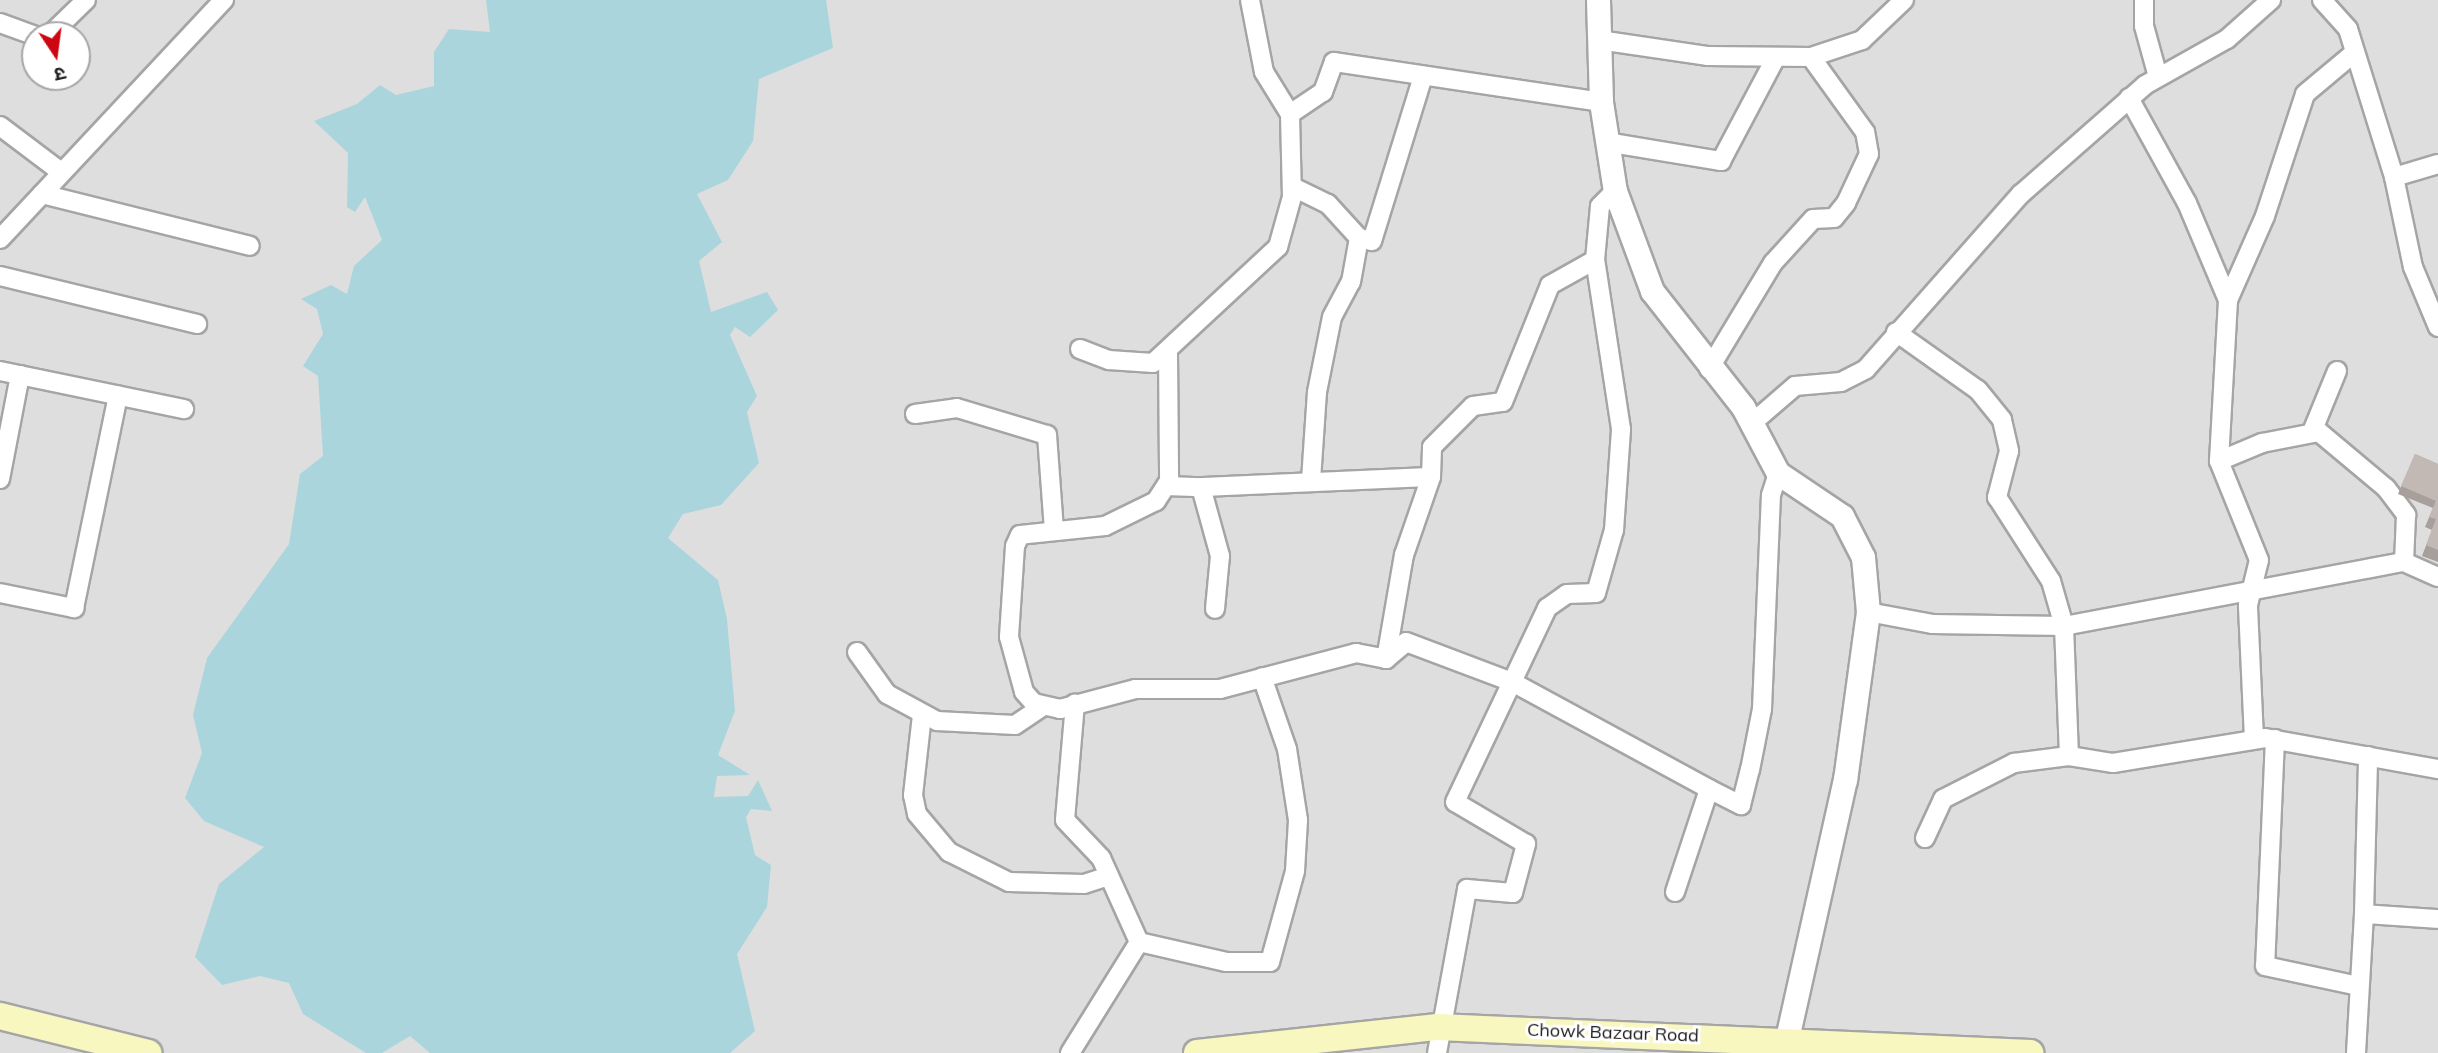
<!DOCTYPE html>
<meta charset="utf-8">
<style>
body{margin:0}
#map{position:relative;width:2438px;height:1053px;overflow:hidden;background:#f1eee8;font-family:Mulish,"Noto Sans Devanagari",sans-serif}
div>[style]{position:absolute}
.residential>*{inset:0;background:#dfdede}
.water>*{inset:0;background:#aad5dd}
.roads{filter:drop-shadow(2px 0 #a5a5a5) drop-shadow(-2px 0 #a5a5a5) drop-shadow(0 2px #a5a5a5) drop-shadow(0 -2px #a5a5a5)}
.minor>*{height:18px;margin:-9px;padding:0 9px;transform-origin:9px;border-radius:9px;background:#fff}
.tertiary>*{height:23px;margin:-11.5px;padding:0 11.5px;transform-origin:11.5px;border-radius:11.5px;background:#fff}
.secondary>*{height:26px;margin:-13px;padding:0 13px;transform-origin:13px;border-radius:13px;background:#f8f7bf}
.wall>*{inset:0;background:#a79f9b}
.building>*{inset:0;background:#c2b9b4}
span{translate:-50% -50%;white-space:nowrap;text-align:center;line-height:1.15;-webkit-text-stroke:6px #fff;paint-order:stroke}
.street-label{font-size:18px;color:#212121}
.north{position:absolute;left:21px;top:21px;width:70px;height:70px;box-sizing:border-box;background:#fff;border:2px solid #a6a6a6;border-radius:50%;rotate:167deg;font-size:19px;font-weight:700;line-height:28px;text-align:center;color:#212121}
.north::after{content:'';display:block;margin:auto;width:24px;height:32px;background:#cc0612;clip-path:polygon(50% 0,100% 100%,50% 72%,0 100%)}
</style>
<div id="map">
<div class="residential">
<i style="clip-path:polygon(evenodd,0 0,2438px 0,2438px 1053px,0 1053px,0 0,35px 35px,77px 35px,77px 77px,35px 77px,35px 35px)"></i>
</div>
<div class="water">
<i style="clip-path:polygon(486px 0,826px 0,833px 48px,759px 79px,753px 141px,728px 180px,697px 194px,722px 242px,699px 261px,711px 312px,767px 292px,778px 310px,750px 337px,735px 327px,730px 335px,757px 396px,747px 412px,759px 463px,721px 505px,683px 514px,668px 538px,718px 580px,727px 619px,735px 711px,718px 755px,750px 775px,717px 776px,714px 797px,748px 796px,758px 780px,772px 811px,751px 809px,746px 817px,755px 855px,771px 865px,767px 907px,737px 954px,755px 1031px,730px 1053px,430px 1053px,410px 1036px,382px 1053px,366px 1053px,303px 1014px,289px 983px,260px 976px,222px 985px,195px 957px,219px 884px,264px 847px,204px 821px,185px 798px,202px 753px,193px 715px,207px 658px,289px 544px,300px 474px,323px 456px,318px 376px,303px 366px,323px 334px,317px 309px,301px 299px,331px 285px,347px 294px,354px 266px,382px 240px,365px 197px,355px 212px,347px 207px,348px 153px,314px 121px,357px 104px,380px 85px,396px 95px,434px 86px,434px 52px,449px 29px,490px 32px)"></i>
</div>
<div class="roads">
<div class="minor">
<i style="left:1250px;top:0;width:73px;rotate:79deg"></i>
<i style="left:1264px;top:72px;width:49px;rotate:58.2deg"></i>
<i style="left:2144px;top:0;width:26px;rotate:90deg"></i>
<i style="left:2144px;top:26px;width:53px;rotate:74.6deg"></i>
<i style="left:2322px;top:0;width:39px;rotate:48deg"></i>
<i style="left:2348px;top:29px;width:155px;rotate:72.7deg"></i>
<i style="left:0;top:23px;width:37px;rotate:20deg"></i>
<i style="left:50px;top:35px;width:50px;rotate:-44.2deg"></i>
<i style="left:1599px;top:40px;width:109px;rotate:8.4deg"></i>
<i style="left:1707px;top:56px;width:104px;rotate:0.6deg"></i>
<i style="left:1811px;top:57px;width:54px;rotate:-18.4deg"></i>
<i style="left:1862px;top:40px;width:58px;rotate:-43.6deg"></i>
<i style="left:2129px;top:98px;width:120px;rotate:61.1deg"></i>
<i style="left:2187px;top:203px;width:105px;rotate:67.1deg"></i>
<i style="left:0;top:126px;width:76px;rotate:37deg"></i>
<i style="left:1606px;top:142px;width:117px;rotate:9.4deg"></i>
<i style="left:1721px;top:161px;width:113px;rotate:-62.1deg"></i>
<i style="left:2438px;top:164px;width:46px;rotate:163.5deg"></i>
<i style="left:2394px;top:177px;width:92px;rotate:78.1deg"></i>
<i style="left:2413px;top:267px;width:65px;rotate:67.4deg"></i>
<i style="left:1293px;top:187px;width:39px;rotate:26deg"></i>
<i style="left:1328px;top:204px;width:46px;rotate:47.6deg"></i>
<i style="left:42px;top:194px;width:214px;rotate:14deg"></i>
<i style="left:0;top:239px;width:328px;rotate:-46.9deg"></i>
<i style="left:0;top:276px;width:203px;rotate:13.7deg"></i>
<i style="left:1896px;top:332px;width:100px;rotate:35.3deg"></i>
<i style="left:1978px;top:390px;width:38px;rotate:51deg"></i>
<i style="left:2002px;top:420px;width:32px;rotate:77deg"></i>
<i style="left:2009px;top:451px;width:48px;rotate:104.6deg"></i>
<i style="left:1997px;top:497px;width:100px;rotate:57.3deg"></i>
<i style="left:2051px;top:581px;width:47px;rotate:73.9deg"></i>
<i style="left:2064px;top:626px;width:130px;rotate:87.8deg"></i>
<i style="left:1080px;top:349px;width:31px;rotate:21deg"></i>
<i style="left:1109px;top:360px;width:44px;rotate:3.9deg"></i>
<i style="left:1153px;top:363px;width:171px;rotate:-42.9deg"></i>
<i style="left:1278px;top:247px;width:52px;rotate:-74.4deg"></i>
<i style="left:1292px;top:197px;width:83px;rotate:-91.4deg"></i>
<i style="left:1290px;top:114px;width:40px;rotate:-34deg"></i>
<i style="left:1323px;top:92px;width:32px;rotate:-70deg"></i>
<i style="left:1334px;top:62px;width:270px;rotate:8.5deg"></i>
<i style="left:1168px;top:354px;width:127px;rotate:89.5deg"></i>
<i style="left:1169px;top:481px;width:24px;rotate:123deg"></i>
<i style="left:1156px;top:501px;width:57px;rotate:153.9deg"></i>
<i style="left:1105px;top:526px;width:85px;rotate:174deg"></i>
<i style="left:1020px;top:535px;width:12px;rotate:114deg"></i>
<i style="left:1015px;top:546px;width:91px;rotate:93.8deg"></i>
<i style="left:1009px;top:637px;width:57px;rotate:74.7deg"></i>
<i style="left:1024px;top:692px;width:15px;rotate:48deg"></i>
<i style="left:1034px;top:703px;width:27px;rotate:13deg"></i>
<i style="left:1060px;top:709px;width:78px;rotate:-14.9deg"></i>
<i style="left:1135px;top:689px;width:85px"></i>
<i style="left:1220px;top:689px;width:141px;rotate:-14.8deg"></i>
<i style="left:1356px;top:653px;width:31px;rotate:11deg"></i>
<i style="left:1386px;top:659px;width:26px;rotate:-40deg"></i>
<i style="left:1406px;top:642px;width:113px;rotate:20.7deg"></i>
<i style="left:1512px;top:682px;width:224px;rotate:28.5deg"></i>
<i style="left:1709px;top:369px;width:124px;rotate:-58.9deg"></i>
<i style="left:1773px;top:263px;width:59px;rotate:-47.7deg"></i>
<i style="left:1813px;top:219px;width:21px;rotate:-3deg"></i>
<i style="left:1834px;top:218px;width:19px;rotate:-51deg"></i>
<i style="left:1846px;top:203px;width:54px;rotate:-64.9deg"></i>
<i style="left:1869px;top:154px;width:22px;rotate:-100deg"></i>
<i style="left:1865px;top:132px;width:92px;rotate:-125.8deg"></i>
<i style="left:0;top:371px;width:188px;rotate:11.7deg"></i>
<i style="left:915px;top:414px;width:42px;rotate:-8.1deg"></i>
<i style="left:957px;top:408px;width:94px;rotate:16.7deg"></i>
<i style="left:1047px;top:435px;width:96px;rotate:85.8deg"></i>
<i style="left:1751px;top:424px;width:58px;rotate:-40.8deg"></i>
<i style="left:1795px;top:386px;width:46px;rotate:-5deg"></i>
<i style="left:1841px;top:382px;width:28px;rotate:-27deg"></i>
<i style="left:1866px;top:369px;width:234px;rotate:-48.5deg"></i>
<i style="left:2021px;top:194px;width:165px;rotate:-41.3deg"></i>
<i style="left:2145px;top:85px;width:94px;rotate:-29.3deg"></i>
<i style="left:2227px;top:39px;width:59px;rotate:-41.6deg"></i>
<i style="left:2312px;top:432px;width:66px;rotate:-67.7deg"></i>
<i style="left:2219px;top:461px;width:47px;rotate:-22.7deg"></i>
<i style="left:2262px;top:443px;width:58px;rotate:-10.9deg"></i>
<i style="left:2319px;top:432px;width:87px;rotate:39.9deg"></i>
<i style="left:2386px;top:488px;width:34px;rotate:53deg"></i>
<i style="left:2406px;top:515px;width:47px;rotate:92.4deg"></i>
<i style="left:0;top:479px;width:106px;rotate:-79.1deg"></i>
<i style="left:1311px;top:480px;width:88px;rotate:-86.1deg"></i>
<i style="left:1317px;top:392px;width:76px;rotate:-78.7deg"></i>
<i style="left:1332px;top:317px;width:40px;rotate:-62deg"></i>
<i style="left:1351px;top:282px;width:45px;rotate:-79.7deg"></i>
<i style="left:1359px;top:238px;width:13px;rotate:13deg"></i>
<i style="left:1372px;top:241px;width:173px;rotate:-72.8deg"></i>
<i style="left:1166px;top:486px;width:35px;rotate:2deg"></i>
<i style="left:1201px;top:487px;width:72px;rotate:74.6deg"></i>
<i style="left:1220px;top:556px;width:53px;rotate:95.4deg"></i>
<i style="left:1201px;top:487px;width:230px;rotate:-2.5deg"></i>
<i style="left:0;top:593px;width:76px;rotate:11.5deg"></i>
<i style="left:74px;top:608px;width:217px;rotate:-78.3deg"></i>
<i style="left:1868px;top:612px;width:65px;rotate:10.6deg"></i>
<i style="left:1932px;top:624px;width:132px;rotate:0.9deg"></i>
<i style="left:2064px;top:626px;width:346px;rotate:-10.7deg"></i>
<i style="left:2404px;top:562px;width:37px;rotate:24deg"></i>
<i style="left:857px;top:652px;width:52px;rotate:54.5deg"></i>
<i style="left:887px;top:694px;width:57px;rotate:28.4deg"></i>
<i style="left:937px;top:721px;width:78px;rotate:2.9deg"></i>
<i style="left:1015px;top:725px;width:34px;rotate:-34deg"></i>
<i style="left:1386px;top:659px;width:106px;rotate:-80.2deg"></i>
<i style="left:1404px;top:555px;width:83px;rotate:-70.9deg"></i>
<i style="left:1431px;top:477px;width:30px;rotate:-88deg"></i>
<i style="left:1432px;top:447px;width:58px;rotate:-45deg"></i>
<i style="left:1473px;top:406px;width:30px;rotate:-8deg"></i>
<i style="left:1503px;top:402px;width:126px;rotate:-68.1deg"></i>
<i style="left:1550px;top:285px;width:51px;rotate:-29.1deg"></i>
<i style="left:1595px;top:260px;width:54px;rotate:-84.7deg"></i>
<i style="left:1600px;top:206px;width:21px;rotate:-45deg"></i>
<i style="left:922px;top:715px;width:81px;rotate:96.4deg"></i>
<i style="left:913px;top:795px;width:19px;rotate:78deg"></i>
<i style="left:917px;top:814px;width:50px;rotate:49.9deg"></i>
<i style="left:949px;top:852px;width:67px;rotate:26.6deg"></i>
<i style="left:1009px;top:882px;width:75px;rotate:1.5deg"></i>
<i style="left:1084px;top:884px;width:26px;rotate:-18deg"></i>
<i style="left:2254px;top:739px;width:134px;rotate:-92.6deg"></i>
<i style="left:2248px;top:605px;width:46px;rotate:-76.3deg"></i>
<i style="left:2259px;top:560px;width:107px;rotate:-112deg"></i>
<i style="left:2219px;top:461px;width:161px;rotate:-86.8deg"></i>
<i style="left:2228px;top:300px;width:92px;rotate:-66.2deg"></i>
<i style="left:2265px;top:216px;width:128px;rotate:-71.8deg"></i>
<i style="left:2305px;top:94px;width:64px;rotate:-39.9deg"></i>
<i style="left:2275px;top:739px;width:227px;rotate:92.5deg"></i>
<i style="left:2265px;top:966px;width:95px;rotate:12.1deg"></i>
<i style="left:1925px;top:838px;width:43px;rotate:-65.2deg"></i>
<i style="left:1943px;top:799px;width:80px;rotate:-26.9deg"></i>
<i style="left:2014px;top:763px;width:55px;rotate:-7.3deg"></i>
<i style="left:2069px;top:756px;width:45px;rotate:9deg"></i>
<i style="left:2113px;top:763px;width:154px;rotate:-9.3deg"></i>
<i style="left:2265px;top:738px;width:176px;rotate:10.2deg"></i>
<i style="left:1675px;top:892px;width:108px;rotate:-71.7deg"></i>
<i style="left:1709px;top:789px;width:36px;rotate:27deg"></i>
<i style="left:1741px;top:805px;width:36px;rotate:-76deg"></i>
<i style="left:1750px;top:770px;width:62px;rotate:-78.9deg"></i>
<i style="left:1762px;top:709px;width:214px;rotate:-87.6deg"></i>
<i style="left:1771px;top:495px;width:23px;rotate:-72deg"></i>
<i style="left:2364px;top:914px;width:158px;rotate:-88.5deg"></i>
<i style="left:1139px;top:942px;width:89px;rotate:12.9deg"></i>
<i style="left:1226px;top:962px;width:44px"></i>
<i style="left:1270px;top:962px;width:94px;rotate:-74.6deg"></i>
<i style="left:1295px;top:871px;width:51px;rotate:-86.6deg"></i>
<i style="left:1298px;top:820px;width:72px;rotate:-98.8deg"></i>
<i style="left:1287px;top:749px;width:76px;rotate:-109.1deg"></i>
<i style="left:1070px;top:1053px;width:131px;rotate:-58.1deg"></i>
<i style="left:1139px;top:942px;width:92px;rotate:-114.3deg"></i>
<i style="left:1101px;top:858px;width:52px;rotate:-133.5deg"></i>
<i style="left:1065px;top:820px;width:117px;rotate:-85.1deg"></i>
<i style="left:1437px;top:1053px;width:167px;rotate:-79.6deg"></i>
<i style="left:1467px;top:889px;width:46px;rotate:5deg"></i>
<i style="left:1513px;top:893px;width:51px;rotate:-75.1deg"></i>
<i style="left:1526px;top:844px;width:82px;rotate:-149.4deg"></i>
<i style="left:1455px;top:802px;width:215px;rotate:-64.6deg"></i>
<i style="left:1547px;top:608px;width:24px;rotate:-35deg"></i>
<i style="left:1567px;top:594px;width:29px;rotate:-2deg"></i>
<i style="left:1596px;top:593px;width:66px;rotate:-74.1deg"></i>
<i style="left:1614px;top:530px;width:101px;rotate:-86deg"></i>
<i style="left:1621px;top:429px;width:171px;rotate:-98.7deg"></i>
<i style="left:2356px;top:1053px;width:139px;rotate:-86.7deg"></i>
<i style="left:2364px;top:914px;width:74px;rotate:3.9deg"></i>
</div>
<div class="tertiary">
<i style="left:1598px;top:0;width:102px;rotate:88.3deg"></i>
<i style="left:1601px;top:102px;width:90px;rotate:81.1deg"></i>
<i style="left:1615px;top:191px;width:107px;rotate:69.7deg"></i>
<i style="left:1652px;top:291px;width:147px;rotate:51.9deg"></i>
<i style="left:1743px;top:407px;width:75px;rotate:62.1deg"></i>
<i style="left:1778px;top:473px;width:77px;rotate:33.9deg"></i>
<i style="left:1842px;top:516px;width:46px;rotate:62.9deg"></i>
<i style="left:1863px;top:557px;width:55px;rotate:84.8deg"></i>
<i style="left:1868px;top:612px;width:169px;rotate:97.8deg"></i>
<i style="left:1845px;top:779px;width:281px;rotate:102.6deg"></i>
</div>
<div class="secondary">
<i style="left:0;top:1016px;width:153px;rotate:14deg"></i>
<i style="left:1197px;top:1053px;width:242px;rotate:-6.2deg"></i>
<i style="left:1438px;top:1027px;width:593px;rotate:2.51deg"></i>
</div>
</div>
<div class="wall">
<i style="clip-path:polygon(2415px 454px,2438px 464px,2438px 562px,2422px 556px,2432px 530px,2425px 527px,2433px 508px,2398px 494px)"></i>
</div>
<div class="building">
<i style="clip-path:polygon(2415px 454px,2438px 464px,2438px 496px,2436px 501px,2401px 486px)"></i>
<i style="clip-path:polygon(2438px 496px,2438px 550px,2426px 545px,2436px 519px,2429px 517px)"></i>
</div>
<div class="street-label">
<span style="left:1613px;top:1033px;rotate:2deg">Chowk Bazaar Road</span>
</div>
<div class="north">उ</div>
</div>
